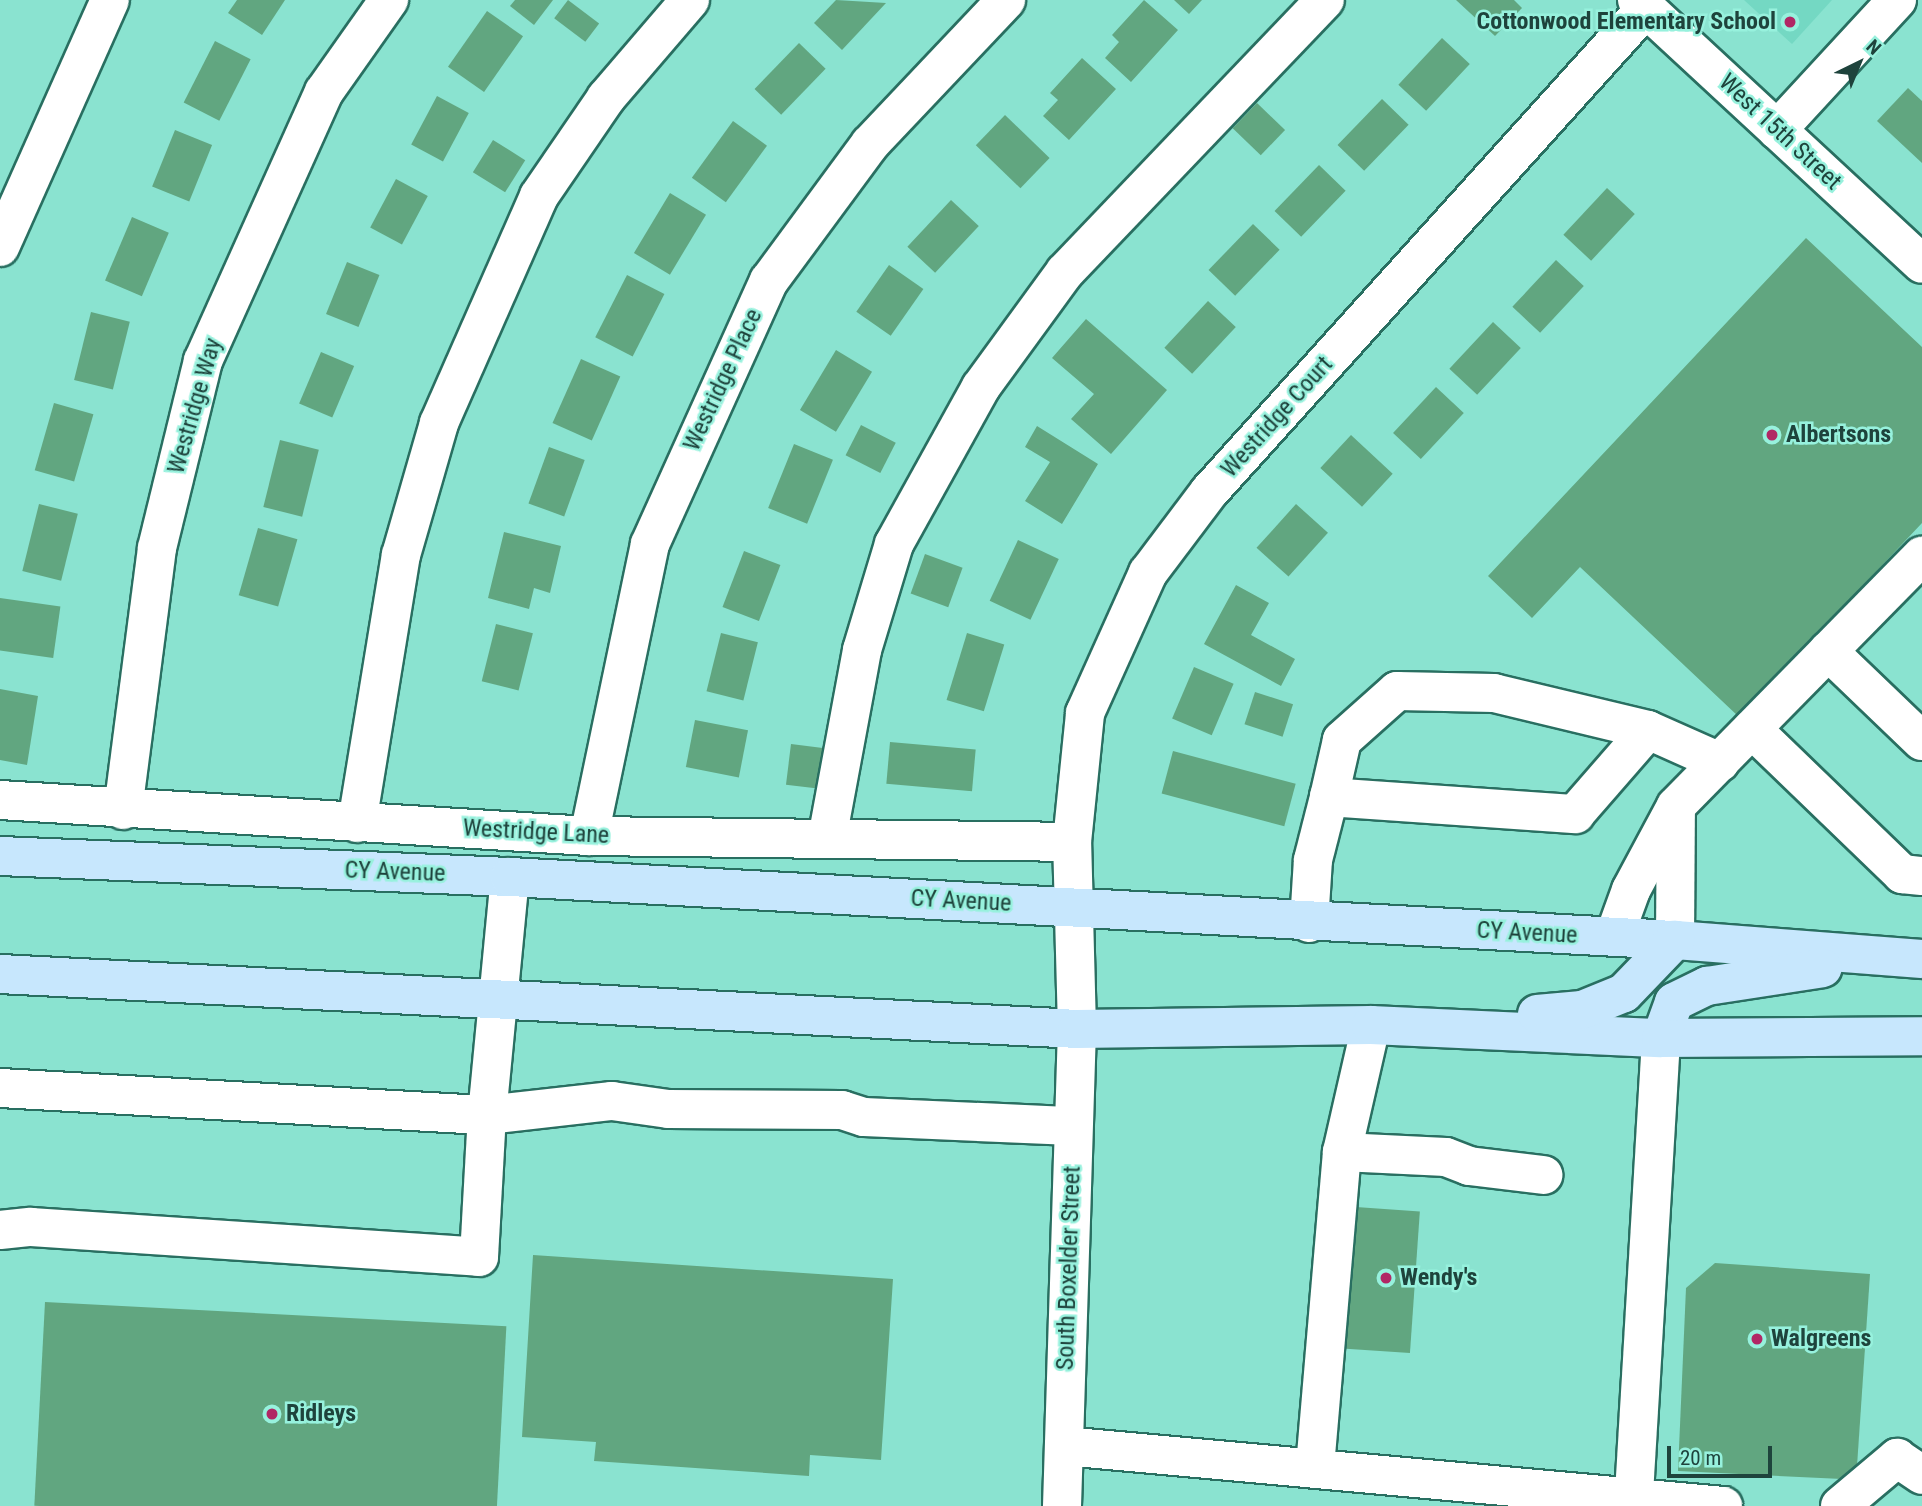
<!DOCTYPE html>
<style>
body{margin:0}
#map{position:relative;width:1922px;height:1506px;overflow:hidden;background:#8ae3d0;font-family:"Roboto Condensed",sans-serif}
div>[style]{position:absolute}
.built>*{inset:0;background:#74d8c3}
.building>*{inset:0;background:#61a680;transform-origin:0 0}
.roads{filter:drop-shadow(2px 0 #296f61) drop-shadow(-2px 0 #296f61) drop-shadow(0 2px #296f61) drop-shadow(0 -2px #296f61)}
.minor>*{height:38px;margin:-19px;padding:0 19px;transform-origin:19px;border-radius:19px;background:#fff}
.major>*{height:38px;margin:-19px;padding:0 19px;transform-origin:19px;border-radius:19px;background:#c7e7fd}
.dots>*{width:19px;height:19px;translate:-50% -50%;box-sizing:border-box;border:4px solid #97f1dd;border-radius:50%}
span{translate:-50% -50%;white-space:nowrap;text-align:center;line-height:1.15;-webkit-text-stroke:5px #97f1dd;paint-order:stroke}
.poi-label{font-size:24px;color:#1e433c;font-weight:700}
.right{translate:-100% -50%;text-align:right}
.left{translate:0 -50%;text-align:left}
.street-label{font-size:24px;color:#1e433c}
.north{position:absolute;left:1824px;top:28px;width:70px;height:70px;-webkit-text-stroke:5px #97f1dd;paint-order:stroke;rotate:43deg;font-size:19px;font-weight:700;line-height:28px;text-align:center;color:#1e433c}
.north::after{content:'';display:block;margin:auto;width:24px;height:32px;background:#1e433c;clip-path:polygon(50% 0,100% 100%,50% 72%,0 100%)}
.scale{position:absolute;left:1667px;top:1446px;width:105px;height:32px;box-sizing:border-box;border:4px solid #1e433c;border-top:0;padding-left:9px;font-size:21px;line-height:24px;white-space:nowrap;color:#1e433c;-webkit-text-stroke:5px #97f1dd;paint-order:stroke}
</style>
<div id="map">
<div class="built">
<i style="clip-path:polygon(1744px 0,1832px 0,1792px 44px)"></i>
</div>
<div class="building">
<i style="clip-path:polygon(237px 0,285px 0,262px 35px,228px 13px)"></i>
<i style="clip-path:polygon(515px 0,553px 0,534px 25px,510px 6px)"></i>
<i style="left:568px;top:0;width:39px;height:23px;rotate:37deg"></i>
<i style="clip-path:polygon(836px 0,886px 3px,842px 50px,814px 23px)"></i>
<i style="clip-path:polygon(1144px 0,1178px 30px,1131px 82px,1105px 58px,1119px 42px,1112px 35px)"></i>
<i style="clip-path:polygon(1174px 0,1202px 0,1189px 14px)"></i>
<i style="clip-path:polygon(1456px 0,1514px 0,1522px 8px,1495px 36px)"></i>
<i style="left:487px;top:11px;width:44px;height:68px;rotate:35deg"></i>
<i style="left:1442px;top:38px;width:38px;height:64px;rotate:43deg"></i>
<i style="left:215px;top:41px;width:40px;height:69px;rotate:27deg"></i>
<i style="left:799px;top:43px;width:37px;height:64px;rotate:44deg"></i>
<i style="clip-path:polygon(1082px 58px,1116px 89px,1069px 140px,1043px 116px,1058px 100px,1050px 93px)"></i>
<i style="clip-path:polygon(1908px 88px,1922px 101px,1922px 163px,1877px 121px)"></i>
<i style="left:437px;top:96px;width:36px;height:55px;rotate:28deg"></i>
<i style="left:1382px;top:99px;width:37px;height:64px;rotate:44deg"></i>
<i style="left:1257px;top:103px;width:39px;height:35px;rotate:44deg"></i>
<i style="left:1005px;top:115px;width:62px;height:42px;rotate:44deg"></i>
<i style="left:733px;top:121px;width:42px;height:70px;rotate:36deg"></i>
<i style="left:175px;top:130px;width:40px;height:61px;rotate:22deg"></i>
<i style="left:493px;top:140px;width:38px;height:38px;rotate:32deg"></i>
<i style="left:1319px;top:165px;width:37px;height:64px;rotate:44deg"></i>
<i style="left:396px;top:179px;width:36px;height:55px;rotate:28deg"></i>
<i style="left:1607px;top:188px;width:38px;height:64px;rotate:43deg"></i>
<i style="left:670px;top:193px;width:42px;height:70px;rotate:31deg"></i>
<i style="left:951px;top:200px;width:38px;height:64px;rotate:43deg"></i>
<i style="left:132px;top:217px;width:40px;height:69px;rotate:23deg"></i>
<i style="left:1253px;top:224px;width:37px;height:64px;rotate:44deg"></i>
<i style="clip-path:polygon(1806px 238px,1922px 347px,1922px 523px,1739px 717px,1580px 567px,1532px 618px,1488px 576px)"></i>
<i style="left:1556px;top:260px;width:38px;height:64px;rotate:43deg"></i>
<i style="left:347px;top:262px;width:35px;height:56px;rotate:22deg"></i>
<i style="left:889px;top:265px;width:42px;height:57px;rotate:35deg"></i>
<i style="left:627px;top:275px;width:42px;height:70px;rotate:27deg"></i>
<i style="left:1208px;top:301px;width:38px;height:64px;rotate:43deg"></i>
<i style="left:91px;top:312px;width:40px;height:70px;rotate:14deg"></i>
<i style="clip-path:polygon(1086px 319px,1167px 390px,1111px 454px,1071px 419px,1094px 394px,1052px 358px)"></i>
<i style="left:1493px;top:322px;width:38px;height:64px;rotate:43deg"></i>
<i style="left:836px;top:350px;width:42px;height:70px;rotate:31deg"></i>
<i style="left:321px;top:352px;width:36px;height:56px;rotate:23deg"></i>
<i style="left:581px;top:359px;width:43px;height:70px;rotate:24deg"></i>
<i style="left:1436px;top:387px;width:38px;height:63px;rotate:43deg"></i>
<i style="left:54px;top:403px;width:41px;height:70px;rotate:16deg"></i>
<i style="left:861px;top:425px;width:39px;height:34px;rotate:27deg"></i>
<i style="clip-path:polygon(1037px 426px,1098px 464px,1062px 524px,1025px 501px,1050px 462px,1025px 447px)"></i>
<i style="left:1351px;top:435px;width:57px;height:45px;rotate:43deg"></i>
<i style="left:280px;top:440px;width:40px;height:69px;rotate:14deg"></i>
<i style="left:794px;top:444px;width:42px;height:69px;rotate:22deg"></i>
<i style="left:549px;top:447px;width:38px;height:60px;rotate:20deg"></i>
<i style="left:39px;top:504px;width:40px;height:69px;rotate:14deg"></i>
<i style="left:1296px;top:504px;width:43px;height:59px;rotate:42deg"></i>
<i style="left:258px;top:528px;width:41px;height:70px;rotate:16deg"></i>
<i style="clip-path:polygon(504px 532px,561px 546px,550px 593px,534px 588px,529px 609px,488px 598px)"></i>
<i style="left:1018px;top:540px;width:45px;height:67px;rotate:25deg"></i>
<i style="left:744px;top:551px;width:39px;height:60px;rotate:21deg"></i>
<i style="left:925px;top:554px;width:40px;height:42px;rotate:20deg"></i>
<i style="clip-path:polygon(1236px 585px,1269px 603px,1251px 635px,1295px 659px,1281px 686px,1204px 644px)"></i>
<i style="left:0;top:598px;width:61px;height:52px;rotate:8deg"></i>
<i style="left:496px;top:624px;width:38px;height:59px;rotate:14deg"></i>
<i style="left:721px;top:633px;width:38px;height:60px;rotate:14deg"></i>
<i style="left:967px;top:633px;width:39px;height:70px;rotate:17deg"></i>
<i style="left:1194px;top:667px;width:43px;height:56px;rotate:23deg"></i>
<i style="clip-path:polygon(0 689px,38px 696px,27px 765px,0 760px)"></i>
<i style="left:1255px;top:692px;width:40px;height:34px;rotate:18deg"></i>
<i style="left:695px;top:720px;width:54px;height:48px;rotate:11deg"></i>
<i style="left:890px;top:742px;width:86px;height:42px;rotate:5deg"></i>
<i style="left:791px;top:744px;width:32px;height:41px;rotate:7deg"></i>
<i style="left:1173px;top:751px;width:127px;height:44px;rotate:15deg"></i>
<i style="left:1356px;top:1207px;width:64px;height:142px;rotate:4deg"></i>
<i style="clip-path:polygon(533px 1255px,893px 1279px,881px 1460px,810px 1455px,809px 1476px,594px 1461px,596px 1442px,522px 1437px)"></i>
<i style="clip-path:polygon(1715px 1263px,1870px 1274px,1857px 1466px,1842px 1479px,1678px 1471px,1686px 1288px)"></i>
<i style="left:45px;top:1302px;width:462px;height:204px;rotate:3deg"></i>
</div>
<div class="roads">
<div class="minor">
<i style="left:1637px;top:0;width:388px;rotate:42.8deg"></i>
<i style="left:1777px;top:130px;width:177px;rotate:-47.3deg"></i>
<i style="left:0;top:247px;width:270px;rotate:-66deg"></i>
<i style="left:1828px;top:651px;width:130px;rotate:43.8deg"></i>
<i style="left:1752px;top:729px;width:209px;rotate:44deg"></i>
<i style="left:1902px;top:874px;width:20px;rotate:6deg"></i>
<i style="left:1648px;top:730px;width:158px;rotate:-166.5deg"></i>
<i style="left:1494px;top:693px;width:97px;rotate:-178.8deg"></i>
<i style="left:1397px;top:691px;width:74px;rotate:138.3deg"></i>
<i style="left:1342px;top:740px;width:58px;rotate:102.8deg"></i>
<i style="left:1329px;top:797px;width:247px;rotate:4deg"></i>
<i style="left:1575px;top:814px;width:111px;rotate:-49deg"></i>
<i style="left:1648px;top:730px;width:79px;rotate:24deg"></i>
<i style="left:0;top:800px;width:590px;rotate:3.5deg"></i>
<i style="left:589px;top:836px;width:483px;rotate:0.7deg"></i>
<i style="left:123px;top:810px;width:264px;rotate:-82.6deg"></i>
<i style="left:157px;top:548px;width:193px;rotate:-76.2deg"></i>
<i style="left:203px;top:361px;width:295px;rotate:-65.8deg"></i>
<i style="left:324px;top:92px;width:113px;rotate:-54.8deg"></i>
<i style="left:357px;top:823px;width:272px;rotate:-80.7deg"></i>
<i style="left:401px;top:555px;width:137px;rotate:-73.9deg"></i>
<i style="left:439px;top:423px;width:248px;rotate:-66.2deg"></i>
<i style="left:539px;top:196px;width:119px;rotate:-55.6deg"></i>
<i style="left:606px;top:98px;width:129px;rotate:-49.4deg"></i>
<i style="left:589px;top:836px;width:298px;rotate:-78.2deg"></i>
<i style="left:650px;top:544px;width:289px;rotate:-65.7deg"></i>
<i style="left:769px;top:281px;width:170px;rotate:-53.6deg"></i>
<i style="left:870px;top:144px;width:198px;rotate:-46.6deg"></i>
<i style="left:827px;top:839px;width:192px;rotate:-79.5deg"></i>
<i style="left:862px;top:650px;width:111px;rotate:-73.2deg"></i>
<i style="left:894px;top:544px;width:179px;rotate:-61deg"></i>
<i style="left:981px;top:387px;width:142px;rotate:-53.9deg"></i>
<i style="left:1065px;top:272px;width:376px;rotate:-46.3deg"></i>
<i style="left:1309px;top:923px;width:63px;rotate:-86.4deg"></i>
<i style="left:1313px;top:860px;width:65px;rotate:-75.7deg"></i>
<i style="left:1614px;top:937px;width:50px;rotate:-70.1deg"></i>
<i style="left:1631px;top:890px;width:95px;rotate:-61.8deg"></i>
<i style="left:1676px;top:806px;width:351px;rotate:-45.5deg"></i>
<i style="left:1675px;top:940px;width:132px;rotate:-89.6deg"></i>
<i style="left:0;top:1088px;width:488px;rotate:3.2deg"></i>
<i style="left:487px;top:1115px;width:239px;rotate:-84.5deg"></i>
<i style="left:1342px;top:1152px;width:104px;rotate:2.8deg"></i>
<i style="left:1446px;top:1157px;width:25px;rotate:21deg"></i>
<i style="left:1469px;top:1166px;width:75px;rotate:6.9deg"></i>
<i style="left:0;top:1230px;width:31px;rotate:-6deg"></i>
<i style="left:31px;top:1227px;width:449px;rotate:3.8deg"></i>
<i style="left:479px;top:1257px;width:142px;rotate:-86.8deg"></i>
<i style="left:487px;top:1115px;width:126px;rotate:-6.4deg"></i>
<i style="left:612px;top:1101px;width:57px;rotate:8.1deg"></i>
<i style="left:668px;top:1109px;width:174px;rotate:0.3deg"></i>
<i style="left:842px;top:1110px;width:23px;rotate:18deg"></i>
<i style="left:864px;top:1117px;width:209px;rotate:2.5deg"></i>
<i style="left:1064px;top:1446px;width:662px;rotate:5.2deg"></i>
<i style="left:1315px;top:1467px;width:316px;rotate:-85.1deg"></i>
<i style="left:1342px;top:1152px;width:130px;rotate:-77.1deg"></i>
<i style="left:1634px;top:1494px;width:457px;rotate:-86.6deg"></i>
<i style="left:1062px;top:1506px;width:477px;rotate:-88.2deg"></i>
<i style="left:1077px;top:1029px;width:187px;rotate:-91.5deg"></i>
<i style="left:1072px;top:842px;width:130px;rotate:-84.2deg"></i>
<i style="left:1085px;top:713px;width:154px;rotate:-65.8deg"></i>
<i style="left:1148px;top:573px;width:101px;rotate:-53deg"></i>
<i style="left:1209px;top:492px;width:652px;rotate:-47.92deg"></i>
<i style="left:1840px;top:1506px;width:75px;rotate:-40.1deg"></i>
<i style="left:1897px;top:1458px;width:30px;rotate:34deg"></i>
</div>
<div class="major">
<i style="left:0;top:856px;width:510px;rotate:2.36deg"></i>
<i style="left:510px;top:877px;width:1167px;rotate:3.1deg"></i>
<i style="left:1675px;top:940px;width:248px;rotate:4.4deg"></i>
<i style="left:0;top:974px;width:1078px;rotate:2.92deg"></i>
<i style="left:1077px;top:1029px;width:294px;rotate:-0.8deg"></i>
<i style="left:1371px;top:1025px;width:290px;rotate:2.6deg"></i>
<i style="left:1661px;top:1038px;width:261px;rotate:-0.4deg"></i>
<i style="left:1537px;top:1014px;width:45px;rotate:-5.1deg"></i>
<i style="left:1582px;top:1010px;width:45px;rotate:-22deg"></i>
<i style="left:1624px;top:993px;width:74px;rotate:-46.1deg"></i>
<i style="left:1661px;top:1038px;width:38px;rotate:-70deg"></i>
<i style="left:1674px;top:1002px;width:37px;rotate:-26deg"></i>
<i style="left:1707px;top:986px;width:117px;rotate:-8.8deg"></i>
</div>
</div>
<div class="dots">
<i style="left:1790px;top:22px;background:#b12765"></i>
<i style="left:1772px;top:435px;background:#b12765"></i>
<i style="left:1386px;top:1278px;background:#b12765"></i>
<i style="left:1757px;top:1339px;background:#b12765"></i>
<i style="left:272px;top:1414px;background:#b12765"></i>
</div>
<div class="poi-label">
<span class="right" style="left:1776px;top:22px">Cottonwood Elementary School</span>
<span class="left" style="left:1786px;top:435px">Albertsons</span>
<span class="left" style="left:1400px;top:1278px">Wendy's</span>
<span class="left" style="left:1771px;top:1339px">Walgreens</span>
<span class="left" style="left:286px;top:1414px">Ridleys</span>
</div>
<div class="street-label">
<span style="left:1780px;top:132px;rotate:43deg">West 15th Street</span>
<span style="left:723px;top:380px;rotate:-65deg">Westridge Place</span>
<span style="left:195px;top:406px;rotate:-74deg">Westridge Way</span>
<span style="left:1277px;top:417px;rotate:-48deg">Westridge Court</span>
<span style="left:536px;top:832px;rotate:3deg">Westridge Lane</span>
<span style="left:395px;top:872px;rotate:2deg">CY Avenue</span>
<span style="left:961px;top:901px;rotate:3deg">CY Avenue</span>
<span style="left:1527px;top:933px;rotate:3deg">CY Avenue</span>
<span style="left:1069px;top:1268px;rotate:-88deg">South Boxelder Street</span>
</div>
<div class="north">N</div>
<div class="scale">20 m</div>
</div>
